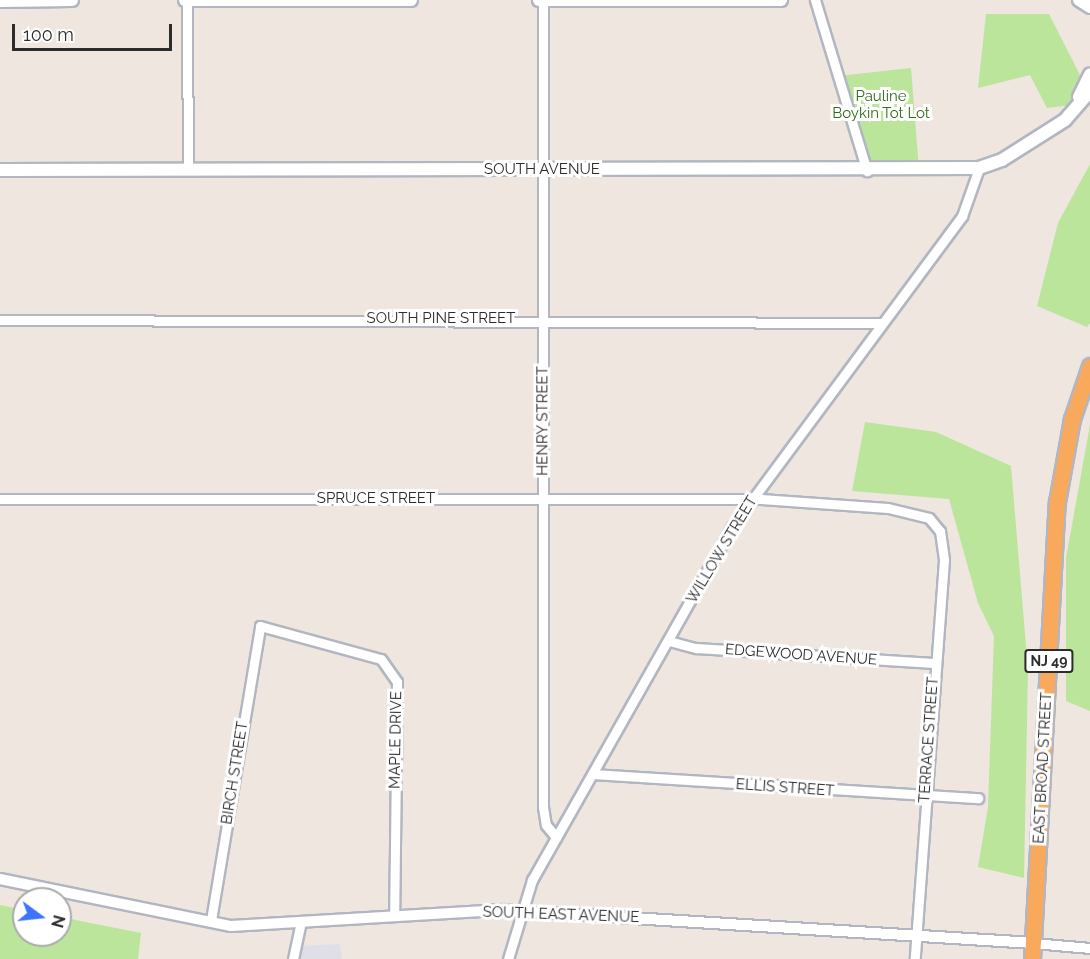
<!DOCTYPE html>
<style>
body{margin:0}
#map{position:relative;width:1090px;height:959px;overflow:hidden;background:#eee6df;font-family:Raleway,sans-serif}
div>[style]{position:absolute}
.industrial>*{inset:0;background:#e0dfe7}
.green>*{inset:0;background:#bbe59b}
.roads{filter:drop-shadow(2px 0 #b2b6c0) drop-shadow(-2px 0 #b2b6c0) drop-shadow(0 2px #b2b6c0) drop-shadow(0 -2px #b2b6c0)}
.minor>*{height:9px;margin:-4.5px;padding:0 4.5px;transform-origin:4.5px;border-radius:4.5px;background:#fff}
.tertiary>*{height:10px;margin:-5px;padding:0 5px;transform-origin:5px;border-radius:5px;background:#fff}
.secondary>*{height:12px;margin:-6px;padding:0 6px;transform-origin:6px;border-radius:6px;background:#fff}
.trunk>*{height:15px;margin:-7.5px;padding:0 7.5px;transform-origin:7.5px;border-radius:7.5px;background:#f8a95c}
span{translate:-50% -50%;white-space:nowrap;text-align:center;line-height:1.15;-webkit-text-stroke:6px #fff;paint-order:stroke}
.shield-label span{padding:2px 4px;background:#fff;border:2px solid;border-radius:4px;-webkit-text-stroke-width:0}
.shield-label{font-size:14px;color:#2c2c2c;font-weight:700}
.park-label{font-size:15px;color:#336c1a}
.street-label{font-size:15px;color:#2c2c2c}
.north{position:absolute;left:12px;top:887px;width:60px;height:60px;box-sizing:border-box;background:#fff;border:2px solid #ababab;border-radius:50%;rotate:105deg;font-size:16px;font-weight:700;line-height:24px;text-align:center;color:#2c2c2c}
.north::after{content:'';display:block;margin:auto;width:21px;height:27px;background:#3e74fc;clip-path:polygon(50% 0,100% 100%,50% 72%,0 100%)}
.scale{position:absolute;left:12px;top:24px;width:160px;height:27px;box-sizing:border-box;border:3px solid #2c2c2c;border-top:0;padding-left:8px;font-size:18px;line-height:21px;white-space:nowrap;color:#2c2c2c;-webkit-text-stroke:4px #fff;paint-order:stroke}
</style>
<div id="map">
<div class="industrial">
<i style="clip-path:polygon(340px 944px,342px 959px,296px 959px,298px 946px)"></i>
</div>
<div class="green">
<i style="clip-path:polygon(986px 14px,1049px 14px,1081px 77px,1071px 105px,1047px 108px,1030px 75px,978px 88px)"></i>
<i style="clip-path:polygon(911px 68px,919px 170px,867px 171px,838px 76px)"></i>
<i style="clip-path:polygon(1090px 164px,1090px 323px,1087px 327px,1037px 306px,1058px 223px)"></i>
<i style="clip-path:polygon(865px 422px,936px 432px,1011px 466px,1028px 670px,1024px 878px,978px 867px,988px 807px,994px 636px,978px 603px,949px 499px,852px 491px)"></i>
<i style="clip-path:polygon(1090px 425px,1090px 711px,1066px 701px,1066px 558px)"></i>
<i style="clip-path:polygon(0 905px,24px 910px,24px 935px,60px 935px,60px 917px,141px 933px,138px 959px,0 959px)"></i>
</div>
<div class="roads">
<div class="minor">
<i style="left:187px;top:0;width:170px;rotate:89.7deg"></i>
<i style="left:543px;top:0;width:807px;rotate:90deg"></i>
<i style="left:543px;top:807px;width:18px;rotate:81deg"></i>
<i style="left:546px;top:825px;width:16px;rotate:50deg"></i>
<i style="left:815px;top:0;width:179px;rotate:73.1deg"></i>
<i style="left:0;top:320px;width:882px;rotate:0.19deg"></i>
<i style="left:0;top:499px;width:761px"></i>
<i style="left:761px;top:499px;width:127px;rotate:4.1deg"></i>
<i style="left:888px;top:508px;width:42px;rotate:13.7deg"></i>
<i style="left:929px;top:518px;width:17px;rotate:50deg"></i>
<i style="left:940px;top:531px;width:29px;rotate:82deg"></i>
<i style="left:944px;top:560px;width:400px;rotate:94.2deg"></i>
<i style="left:669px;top:641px;width:28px;rotate:15deg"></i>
<i style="left:696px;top:648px;width:238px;rotate:3.6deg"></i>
<i style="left:593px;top:774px;width:386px;rotate:3.6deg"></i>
<i style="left:211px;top:920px;width:298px;rotate:-80.5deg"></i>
<i style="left:260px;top:626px;width:125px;rotate:15.3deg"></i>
<i style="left:381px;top:659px;width:28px;rotate:55deg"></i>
<i style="left:397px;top:682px;width:234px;rotate:90.7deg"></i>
<i style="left:1033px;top:943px;width:57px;rotate:5deg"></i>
<i style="left:293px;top:959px;width:35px;rotate:-78deg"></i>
<i style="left:508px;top:959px;width:83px;rotate:-73.1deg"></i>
<i style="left:532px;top:880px;width:406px;rotate:-60.5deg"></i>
<i style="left:732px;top:527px;width:387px;rotate:-53.5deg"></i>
<i style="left:962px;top:216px;width:51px;rotate:-70.5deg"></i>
</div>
<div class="tertiary">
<i style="left:0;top:879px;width:236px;rotate:11.5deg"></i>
<i style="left:231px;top:926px;width:272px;rotate:-3.4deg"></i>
<i style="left:503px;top:910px;width:531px;rotate:3.56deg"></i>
</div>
<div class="secondary">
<i style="left:185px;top:0;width:226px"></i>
<i style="left:539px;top:0;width:242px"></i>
<i style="left:1079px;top:0;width:13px;rotate:32deg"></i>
<i style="left:0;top:1px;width:72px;rotate:-0.8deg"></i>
<i style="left:1079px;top:97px;width:25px;rotate:-64deg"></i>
<i style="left:0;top:170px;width:979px;rotate:-0.12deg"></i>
<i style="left:979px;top:168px;width:24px;rotate:-19deg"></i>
<i style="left:1002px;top:160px;width:75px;rotate:-32.4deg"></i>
<i style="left:1065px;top:120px;width:38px;rotate:-49deg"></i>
</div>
<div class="trunk">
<i style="left:1032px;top:959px;width:458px;rotate:-86.9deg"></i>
<i style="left:1057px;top:502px;width:84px;rotate:-79.8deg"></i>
<i style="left:1072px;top:419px;width:56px;rotate:-71.2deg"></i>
</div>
</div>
<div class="shield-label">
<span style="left:1049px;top:661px">NJ 49</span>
</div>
<div class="park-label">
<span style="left:881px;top:105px">Pauline<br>Boykin Tot Lot</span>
</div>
<div class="street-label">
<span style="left:542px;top:170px">SOUTH AVENUE</span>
<span style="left:441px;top:319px">SOUTH PINE STREET</span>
<span style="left:543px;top:421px;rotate:-90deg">HENRY STREET</span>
<span style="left:376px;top:499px">SPRUCE STREET</span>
<span style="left:722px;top:550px;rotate:-59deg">WILLOW STREET</span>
<span style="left:801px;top:655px;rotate:4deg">EDGEWOOD AVENUE</span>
<span style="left:396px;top:740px;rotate:-89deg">MAPLE DRIVE</span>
<span style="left:929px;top:740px;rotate:-86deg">TERRACE STREET</span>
<span style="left:1043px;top:768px;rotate:-87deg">EAST BROAD STREET</span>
<span style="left:235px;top:773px;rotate:-81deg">BIRCH STREET</span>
<span style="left:785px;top:788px;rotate:4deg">ELLIS STREET</span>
<span style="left:561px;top:915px;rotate:2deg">SOUTH EAST AVENUE</span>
</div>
<div class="north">N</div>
<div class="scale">100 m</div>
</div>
